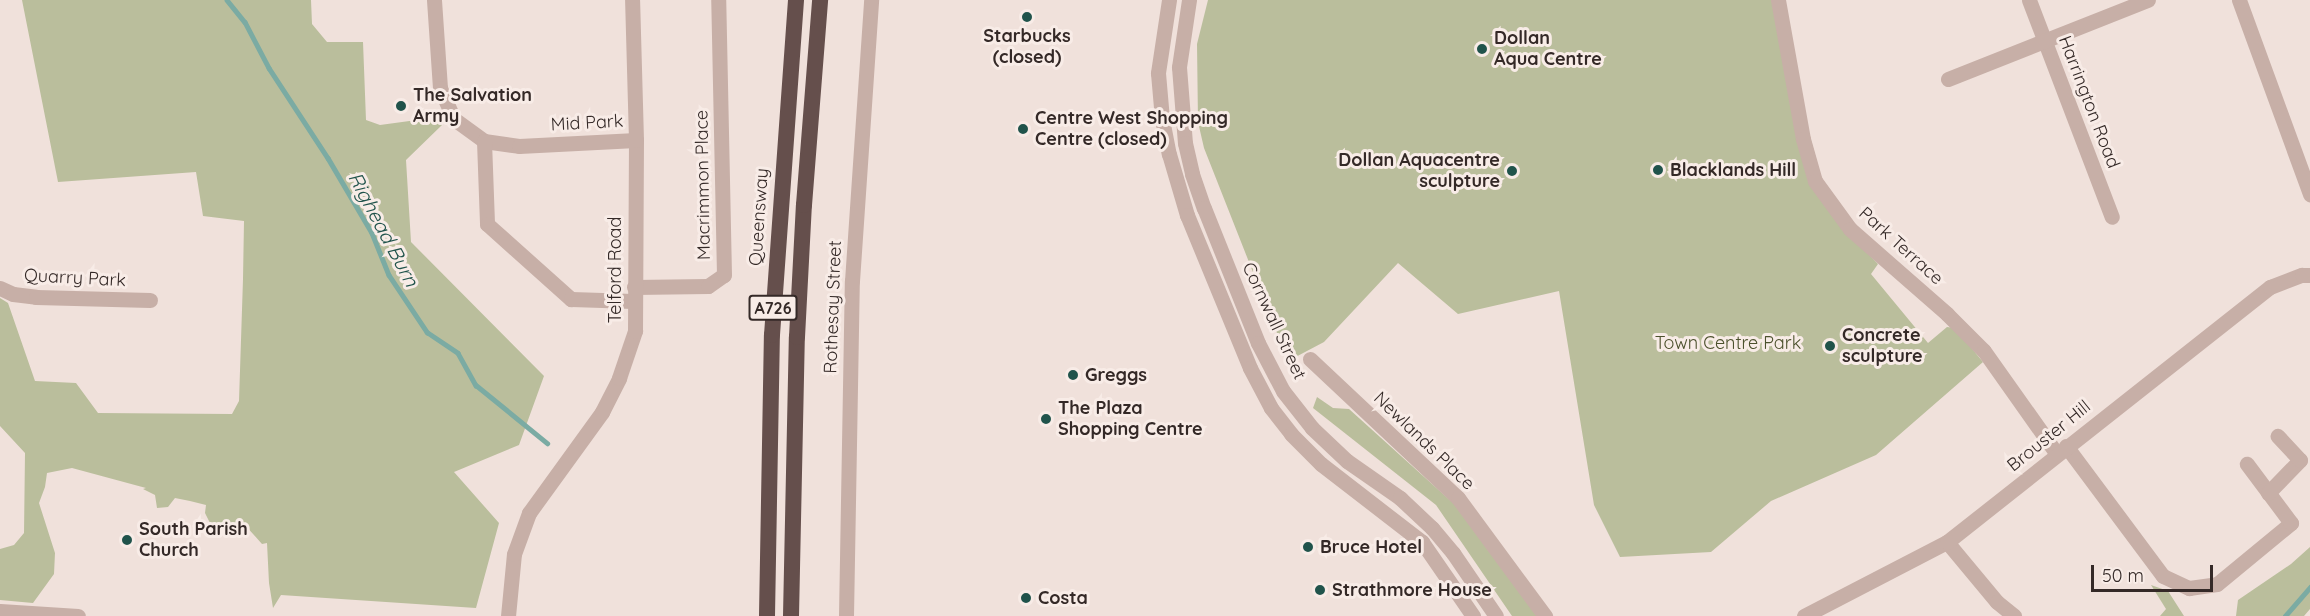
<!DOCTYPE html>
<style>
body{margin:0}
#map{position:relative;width:2310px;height:616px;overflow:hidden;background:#f0e1db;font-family:Quicksand,sans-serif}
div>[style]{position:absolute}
.green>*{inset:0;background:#babe9c}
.stream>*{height:4.5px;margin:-2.25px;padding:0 2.25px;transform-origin:2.25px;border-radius:2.25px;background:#7baba3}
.minor>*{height:15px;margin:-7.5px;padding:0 7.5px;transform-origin:7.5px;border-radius:7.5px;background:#c7afa7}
.tertiary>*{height:15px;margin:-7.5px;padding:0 7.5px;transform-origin:7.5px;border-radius:7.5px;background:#c7afa7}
.trunk>*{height:16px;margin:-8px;padding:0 8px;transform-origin:8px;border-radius:8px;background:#654f4c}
.dots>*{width:16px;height:16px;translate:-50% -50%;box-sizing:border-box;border:3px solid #f8ece7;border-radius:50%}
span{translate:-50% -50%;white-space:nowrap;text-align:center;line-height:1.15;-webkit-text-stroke:6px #f8ece7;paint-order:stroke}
.shield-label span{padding:2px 4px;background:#f8ece7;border:2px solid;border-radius:4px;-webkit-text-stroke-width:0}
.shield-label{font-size:16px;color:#342927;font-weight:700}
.poi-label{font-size:18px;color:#342927;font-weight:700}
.left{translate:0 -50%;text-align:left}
.right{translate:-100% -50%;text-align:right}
.street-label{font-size:18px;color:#342927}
.park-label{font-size:18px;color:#4c512d}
.water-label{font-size:20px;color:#20534b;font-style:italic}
.scale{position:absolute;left:2091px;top:565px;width:122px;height:27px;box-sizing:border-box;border:3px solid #342927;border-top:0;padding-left:8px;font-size:18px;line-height:21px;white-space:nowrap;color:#342927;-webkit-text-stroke:4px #f8ece7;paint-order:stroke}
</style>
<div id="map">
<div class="green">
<div style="clip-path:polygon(22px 0,311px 0,312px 24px,327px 42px,363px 42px,366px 120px,380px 125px,439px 117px,442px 125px,406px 160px,411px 242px,544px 376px,519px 445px,454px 472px,499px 523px,476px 608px,281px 595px,273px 608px,269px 583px,267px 543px,262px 544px,244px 524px,210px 523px,205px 513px,206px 505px,190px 501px,175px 498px,168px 507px,157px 508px,155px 495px,143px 489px,146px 488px,72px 468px,47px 473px,45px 487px,39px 503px,55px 553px,54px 574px,33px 603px,0 600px,0 549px,14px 545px,24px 533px,25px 453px,0 426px,0 298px,8px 303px,35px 381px,76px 383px,98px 413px,232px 414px,239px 401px,243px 279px,244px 221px,203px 216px,196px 172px,58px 182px)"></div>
<div style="clip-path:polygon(1208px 0,1772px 0,1832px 216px,1878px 264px,1871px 274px,1928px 343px,1947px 327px,1955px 328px,1983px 362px,1876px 455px,1771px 501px,1711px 552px,1620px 557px,1594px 505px,1559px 291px,1458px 314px,1398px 263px,1324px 342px,1288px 361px,1204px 148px,1198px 122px,1197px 44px)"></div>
<div style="clip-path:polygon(1317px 397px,1333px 408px,1349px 409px,1463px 512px,1538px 616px,1512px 616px,1436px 505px,1313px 408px)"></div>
<div style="clip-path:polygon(2310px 547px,2310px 609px,2304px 616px,2236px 616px,2238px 600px,2291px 564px)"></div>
<div style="clip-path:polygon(2151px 585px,2168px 591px,2184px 616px,2160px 616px,2166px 609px)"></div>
</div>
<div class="stream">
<div style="left:227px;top:0;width:28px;rotate:51deg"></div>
<div style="left:245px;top:22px;width:52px;rotate:62.4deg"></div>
<div style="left:269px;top:68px;width:108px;rotate:56.8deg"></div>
<div style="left:328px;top:158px;width:87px;rotate:59.6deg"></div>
<div style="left:372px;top:233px;width:45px;rotate:68deg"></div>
<div style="left:389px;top:275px;width:69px;rotate:56.3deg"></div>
<div style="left:427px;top:332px;width:37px;rotate:34deg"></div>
<div style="left:458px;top:353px;width:37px;rotate:61deg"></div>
<div style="left:476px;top:385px;width:92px;rotate:39.2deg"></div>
<div style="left:2285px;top:616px;width:38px;rotate:-49deg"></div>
</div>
<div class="minor">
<div style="left:434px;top:0;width:88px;rotate:86.1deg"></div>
<div style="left:440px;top:88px;width:34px;rotate:66deg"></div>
<div style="left:454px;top:119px;width:37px;rotate:36deg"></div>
<div style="left:484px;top:141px;width:35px;rotate:8deg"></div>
<div style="left:519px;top:146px;width:117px;rotate:-2.9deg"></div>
<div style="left:1778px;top:0;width:141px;rotate:79.8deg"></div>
<div style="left:1803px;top:139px;width:44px;rotate:74.1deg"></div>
<div style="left:1815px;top:181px;width:59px;rotate:53.9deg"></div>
<div style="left:1850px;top:229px;width:129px;rotate:41.2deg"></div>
<div style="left:1947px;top:314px;width:52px;rotate:45deg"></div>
<div style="left:1984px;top:351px;width:126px;rotate:54.7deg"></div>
<div style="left:2029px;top:0;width:232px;rotate:69.1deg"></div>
<div style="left:1948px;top:79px;width:215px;rotate:-21.6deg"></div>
<div style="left:484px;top:141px;width:83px;rotate:87.9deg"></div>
<div style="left:487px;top:224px;width:113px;rotate:41.8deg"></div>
<div style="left:571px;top:299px;width:62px;rotate:1.8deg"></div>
<div style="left:634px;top:287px;width:74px;rotate:-0.8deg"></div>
<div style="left:708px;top:286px;width:19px;rotate:-35deg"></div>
<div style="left:724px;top:275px;width:275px;rotate:-91.2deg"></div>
<div style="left:0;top:288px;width:14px;rotate:25deg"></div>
<div style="left:13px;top:294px;width:23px;rotate:7deg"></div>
<div style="left:36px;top:297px;width:114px;rotate:1.5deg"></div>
<div style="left:1310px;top:359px;width:203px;rotate:43.2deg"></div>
<div style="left:1458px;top:498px;width:147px;rotate:53.6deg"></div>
<div style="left:2066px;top:446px;width:162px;rotate:53.3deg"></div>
<div style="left:2163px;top:576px;width:29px;rotate:25deg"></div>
<div style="left:2189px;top:588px;width:28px;rotate:-8deg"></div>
<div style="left:2217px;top:584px;width:96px;rotate:-39.5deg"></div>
<div style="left:2291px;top:523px;width:74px;rotate:-126.7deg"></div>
<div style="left:2268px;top:493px;width:46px;rotate:-45.9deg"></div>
<div style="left:2300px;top:460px;width:33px;rotate:-133deg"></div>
<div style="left:1947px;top:542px;width:78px;rotate:50.2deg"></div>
<div style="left:1997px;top:602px;width:22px;rotate:39deg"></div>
<div style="left:0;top:611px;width:78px;rotate:3.7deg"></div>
<div style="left:508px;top:616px;width:62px;rotate:-84.5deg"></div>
<div style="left:514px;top:554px;width:44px;rotate:-69.9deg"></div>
<div style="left:529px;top:513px;width:125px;rotate:-54.1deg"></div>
<div style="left:602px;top:412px;width:38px;rotate:-63deg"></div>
<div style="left:619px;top:378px;width:50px;rotate:-71.2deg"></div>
<div style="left:635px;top:331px;width:191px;rotate:-89.7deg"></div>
<div style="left:636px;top:140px;width:140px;rotate:-91.6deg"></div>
<div style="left:1804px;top:616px;width:161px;rotate:-27.4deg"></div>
<div style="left:1947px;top:542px;width:412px;rotate:-38.3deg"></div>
<div style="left:2270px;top:287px;width:34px;rotate:-21deg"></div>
<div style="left:2302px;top:275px;width:8px"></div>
</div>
<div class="tertiary">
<div style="left:1169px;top:0;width:74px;rotate:98.6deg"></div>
<div style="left:1158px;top:73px;width:46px;rotate:85deg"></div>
<div style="left:1162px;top:119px;width:36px;rotate:79deg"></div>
<div style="left:1169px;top:154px;width:64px;rotate:73.6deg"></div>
<div style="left:1187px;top:215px;width:165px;rotate:67.6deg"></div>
<div style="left:1250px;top:368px;width:45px;rotate:62.3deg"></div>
<div style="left:1271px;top:408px;width:33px;rotate:52deg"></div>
<div style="left:1291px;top:434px;width:42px;rotate:45deg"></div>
<div style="left:1321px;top:464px;width:128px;rotate:37.7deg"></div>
<div style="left:1422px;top:542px;width:90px;rotate:55.4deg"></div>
<div style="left:1189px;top:0;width:68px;rotate:98.5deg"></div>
<div style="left:1179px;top:67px;width:76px;rotate:85.5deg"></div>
<div style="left:1185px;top:143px;width:32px;rotate:77deg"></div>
<div style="left:1192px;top:174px;width:36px;rotate:71deg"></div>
<div style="left:1204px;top:208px;width:145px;rotate:68.2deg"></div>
<div style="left:1258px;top:343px;width:54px;rotate:62.5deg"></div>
<div style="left:1283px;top:391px;width:47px;rotate:51.9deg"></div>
<div style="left:1312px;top:428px;width:48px;rotate:43.3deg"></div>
<div style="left:1347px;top:461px;width:65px;rotate:34.9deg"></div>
<div style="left:1400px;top:498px;width:44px;rotate:43.2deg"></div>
<div style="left:1432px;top:528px;width:33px;rotate:50deg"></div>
<div style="left:1453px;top:553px;width:76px;rotate:55.7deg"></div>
<div style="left:2239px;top:0;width:207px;rotate:69.9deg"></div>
<div style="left:846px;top:616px;width:335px;rotate:-89deg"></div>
<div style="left:852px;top:281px;width:282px;rotate:-86.1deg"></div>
</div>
<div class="trunk">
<div style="left:767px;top:616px;width:281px;rotate:-89deg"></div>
<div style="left:772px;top:335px;width:336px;rotate:-85.9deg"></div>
<div style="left:791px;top:616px;width:279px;rotate:-88.8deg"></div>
<div style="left:797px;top:337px;width:132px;rotate:-87deg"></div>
<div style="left:804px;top:205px;width:206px;rotate:-85.5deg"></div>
</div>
<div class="dots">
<div style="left:1027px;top:17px;background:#20534b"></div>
<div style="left:1482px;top:49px;background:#20534b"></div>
<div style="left:401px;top:106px;background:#20534b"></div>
<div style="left:1023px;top:129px;background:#20534b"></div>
<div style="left:1658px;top:170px;background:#20534b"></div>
<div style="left:1512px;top:171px;background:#20534b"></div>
<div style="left:1830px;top:346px;background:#20534b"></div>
<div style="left:1073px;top:375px;background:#20534b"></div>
<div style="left:1046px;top:419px;background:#20534b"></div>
<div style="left:127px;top:540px;background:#20534b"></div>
<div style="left:1308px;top:547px;background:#20534b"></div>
<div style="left:1320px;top:590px;background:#20534b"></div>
<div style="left:1026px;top:598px;background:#20534b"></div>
</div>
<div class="shield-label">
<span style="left:773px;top:308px">A726</span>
</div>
<div class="poi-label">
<span style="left:1027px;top:47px">Starbucks<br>(closed)</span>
<span class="left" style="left:1494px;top:49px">Dollan<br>Aqua Centre</span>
<span class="left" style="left:413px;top:106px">The Salvation<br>Army</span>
<span class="left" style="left:1035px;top:129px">Centre West Shopping<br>Centre (closed)</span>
<span class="right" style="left:1500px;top:171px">Dollan Aquacentre<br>sculpture</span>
<span class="left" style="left:1670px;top:170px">Blacklands Hill</span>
<span class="left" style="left:1842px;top:346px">Concrete<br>sculpture</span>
<span class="left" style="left:1085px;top:375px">Greggs</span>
<span class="left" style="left:1058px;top:419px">The Plaza<br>Shopping Centre</span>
<span class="left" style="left:139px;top:540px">South Parish<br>Church</span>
<span class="left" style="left:1320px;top:547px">Bruce Hotel</span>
<span class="left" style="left:1332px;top:590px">Strathmore House</span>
<span class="left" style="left:1038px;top:598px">Costa</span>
</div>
<div class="street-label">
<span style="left:2089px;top:102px;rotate:69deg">Harrington Road</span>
<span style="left:587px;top:123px;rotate:-3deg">Mid Park</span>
<span style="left:703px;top:185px;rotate:-91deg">Macrimmon Place</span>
<span style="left:759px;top:217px;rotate:-86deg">Queensway</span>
<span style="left:1901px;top:246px;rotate:42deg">Park Terrace</span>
<span style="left:615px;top:270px;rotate:-90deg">Telford Road</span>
<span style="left:75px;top:278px;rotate:3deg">Quarry Park</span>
<span style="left:833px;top:307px;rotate:-88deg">Rothesay Street</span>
<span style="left:1274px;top:321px;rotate:65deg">Cornwall Street</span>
<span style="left:2049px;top:436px;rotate:-39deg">Brouster Hill</span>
<span style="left:1424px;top:441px;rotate:44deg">Newlands Place</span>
</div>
<div class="park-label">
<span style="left:1728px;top:343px">Town Centre Park</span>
</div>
<div class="water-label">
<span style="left:384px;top:229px;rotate:62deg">Righead Burn</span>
</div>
<div class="scale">50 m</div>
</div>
